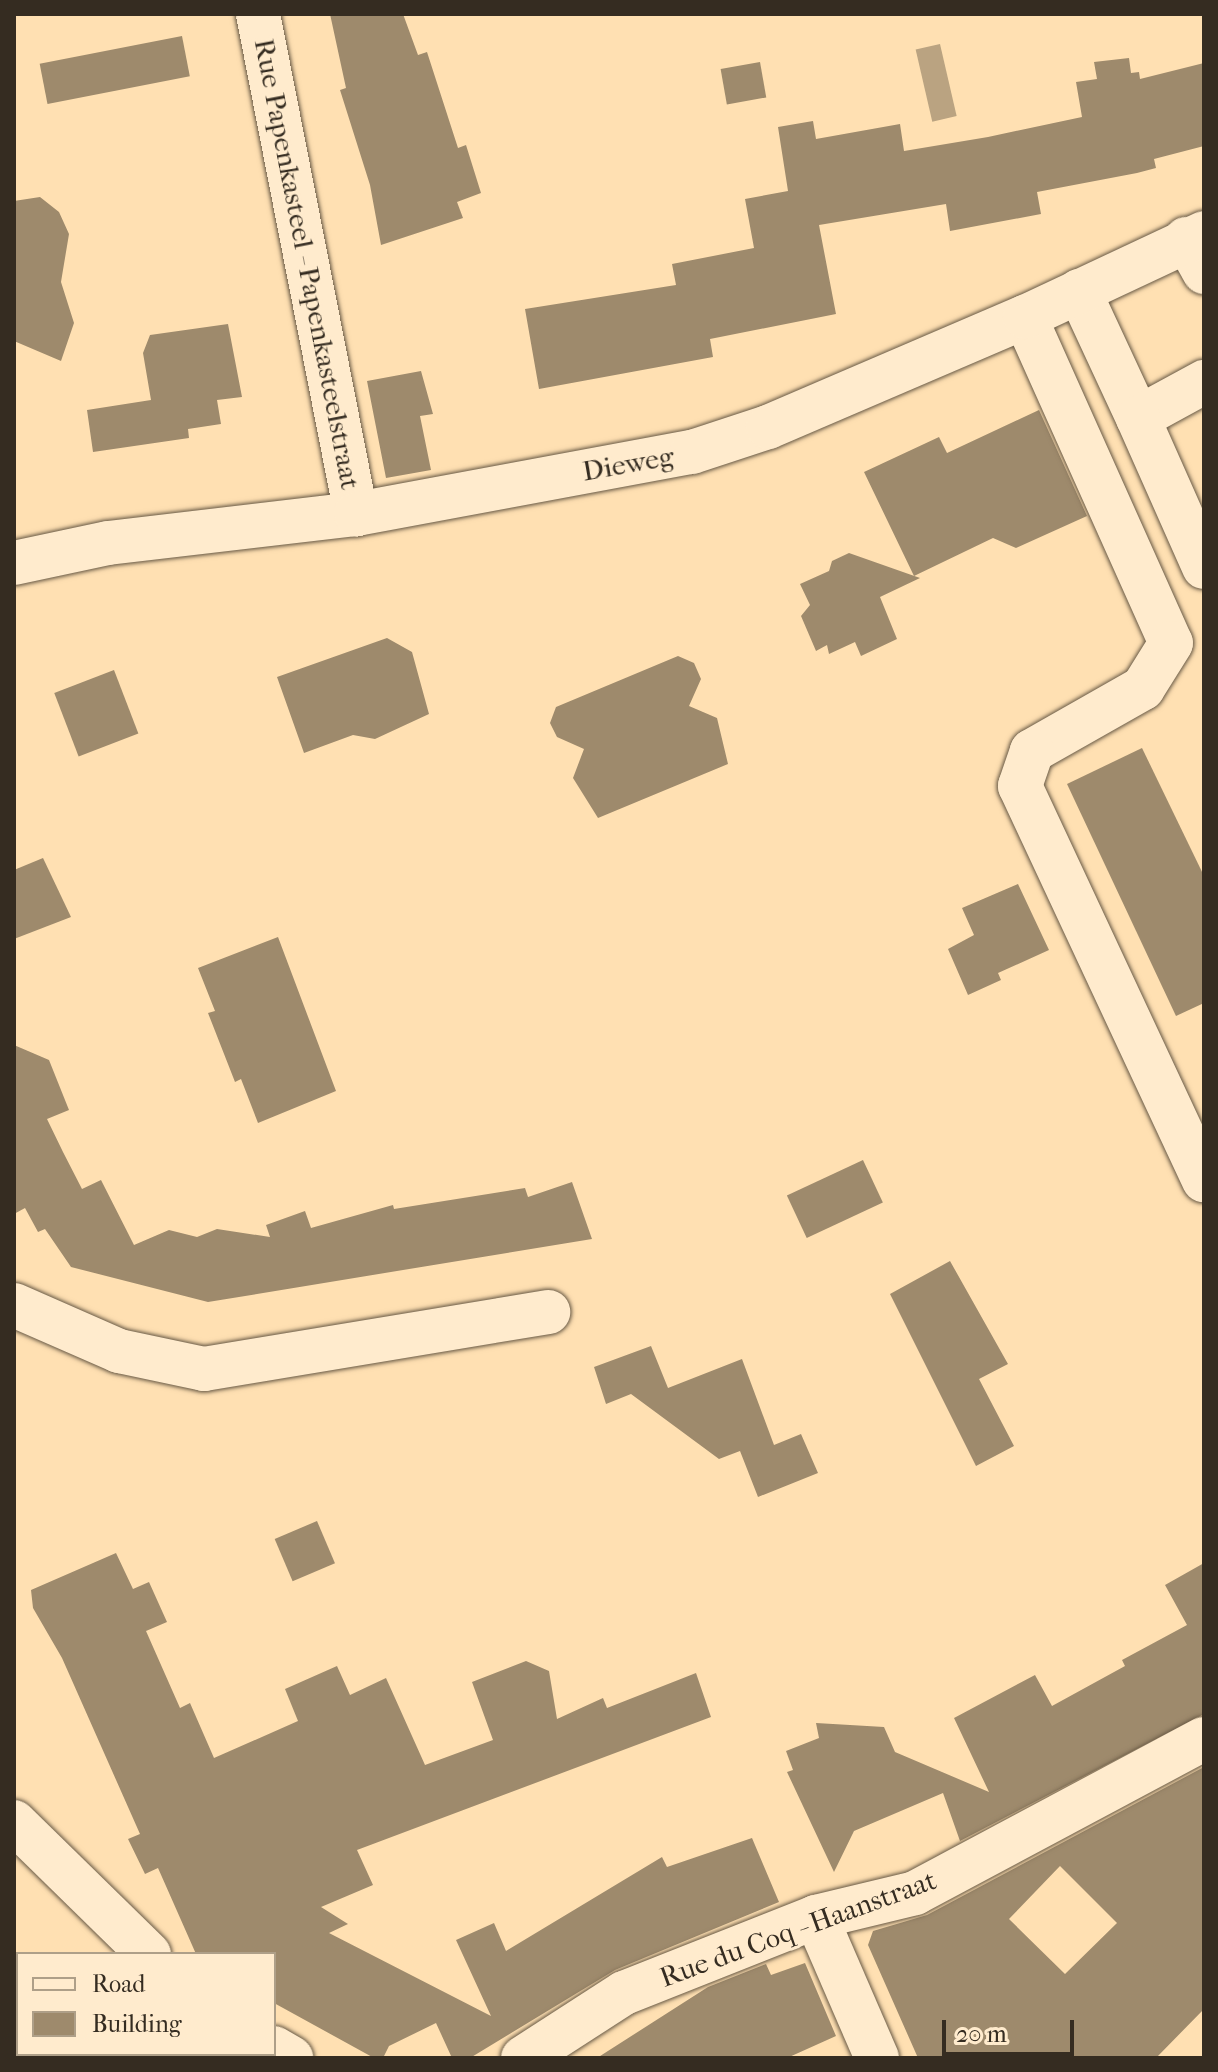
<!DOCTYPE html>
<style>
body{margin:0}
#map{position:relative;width:1218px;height:2072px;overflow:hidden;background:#ffe0b2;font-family:"IM FELL French Canon",serif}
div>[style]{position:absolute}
.water>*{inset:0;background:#baa381;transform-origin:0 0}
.building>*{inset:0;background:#9e8a6c;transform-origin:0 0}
.roads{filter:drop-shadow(0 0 2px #685945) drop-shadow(0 0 2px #685945)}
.minor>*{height:44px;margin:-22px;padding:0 22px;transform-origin:22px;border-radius:22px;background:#ffebcd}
span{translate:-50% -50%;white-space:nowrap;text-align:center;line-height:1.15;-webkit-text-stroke:6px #ffebcd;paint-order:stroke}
.street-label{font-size:28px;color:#352c21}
.frame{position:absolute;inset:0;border:16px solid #352c21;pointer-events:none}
.legend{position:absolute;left:16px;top:1952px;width:260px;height:104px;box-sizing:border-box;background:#ffebcd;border:2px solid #ae9f88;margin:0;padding:10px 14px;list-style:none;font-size:24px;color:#352c21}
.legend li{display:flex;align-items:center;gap:16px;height:40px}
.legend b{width:40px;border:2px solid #ae9f88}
.scale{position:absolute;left:942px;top:2020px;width:132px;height:36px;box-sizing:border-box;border:4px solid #352c21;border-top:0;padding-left:10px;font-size:24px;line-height:28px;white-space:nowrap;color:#352c21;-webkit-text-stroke:6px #ffebcd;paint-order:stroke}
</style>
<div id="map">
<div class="water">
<div style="left:940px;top:44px;width:74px;height:25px;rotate:77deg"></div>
</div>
<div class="building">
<div style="clip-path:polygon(330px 14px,403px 14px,418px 55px,427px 52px,458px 148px,466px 145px,481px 193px,457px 202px,463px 218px,381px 245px,370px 185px,340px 90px,346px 88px)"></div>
<div style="left:182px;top:36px;width:41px;height:145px;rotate:79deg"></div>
<div style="clip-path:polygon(1129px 58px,1131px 73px,1139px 72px,1140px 79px,1204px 63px,1204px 146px,1154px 159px,1156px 168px,1137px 173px,1037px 192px,1041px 214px,950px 231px,946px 204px,819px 225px,836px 314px,710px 339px,713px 357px,539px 389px,525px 309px,676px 285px,672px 264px,754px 248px,745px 199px,788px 191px,778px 127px,813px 121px,816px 139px,900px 124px,904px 151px,988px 137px,1082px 117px,1076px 82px,1097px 79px,1094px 62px)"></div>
<div style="left:760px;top:62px;width:36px;height:40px;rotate:80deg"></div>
<div style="clip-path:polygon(40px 197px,59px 212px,69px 234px,61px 282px,74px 323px,61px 361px,14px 341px,14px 201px)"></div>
<div style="clip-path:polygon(228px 324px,242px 397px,217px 400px,221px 424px,188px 429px,189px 438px,93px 452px,87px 410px,151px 400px,143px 353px,150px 335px)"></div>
<div style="clip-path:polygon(421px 371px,433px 414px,420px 416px,431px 470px,386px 478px,367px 381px)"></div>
<div style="clip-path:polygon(1039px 410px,1087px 516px,1016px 548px,993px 538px,914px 576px,864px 472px,939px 437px,947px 453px)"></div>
<div style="clip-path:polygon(849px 553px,920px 578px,880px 597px,897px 639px,861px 656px,855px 642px,829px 654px,827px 645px,816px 651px,801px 616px,810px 605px,800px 584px,829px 571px,832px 561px)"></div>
<div style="clip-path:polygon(387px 638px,412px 652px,429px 714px,375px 739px,353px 735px,304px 753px,277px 677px)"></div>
<div style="clip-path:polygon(678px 656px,694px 663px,701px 679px,689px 706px,717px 718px,728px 764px,598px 818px,573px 778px,584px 749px,557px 737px,550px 723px,556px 707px)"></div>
<div style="left:114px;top:670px;width:68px;height:64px;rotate:69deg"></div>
<div style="clip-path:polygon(1142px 748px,1204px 876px,1204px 1003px,1176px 1016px,1067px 784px)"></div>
<div style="clip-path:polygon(43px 858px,71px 917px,14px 939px,14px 870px)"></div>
<div style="clip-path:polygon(1018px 884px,1049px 950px,998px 973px,1001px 980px,968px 995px,948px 949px,974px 935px,962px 908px)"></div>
<div style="clip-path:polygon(278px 937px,336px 1091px,258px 1123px,241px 1079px,235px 1082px,208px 1013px,215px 1011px,198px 968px)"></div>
<div style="clip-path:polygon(14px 1045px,49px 1060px,69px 1110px,47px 1119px,63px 1152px,82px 1189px,101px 1180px,134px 1245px,169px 1230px,197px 1237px,217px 1229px,270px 1237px,266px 1225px,305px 1211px,311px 1228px,393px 1205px,394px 1209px,525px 1188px,528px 1197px,572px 1182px,592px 1239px,208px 1302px,71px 1267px,45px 1229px,38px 1232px,25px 1208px,14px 1214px)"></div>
<div style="left:863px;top:1160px;width:47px;height:84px;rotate:65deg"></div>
<div style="clip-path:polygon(950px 1261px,1008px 1364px,979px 1379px,1014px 1446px,976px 1466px,890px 1294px)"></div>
<div style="clip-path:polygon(651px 1346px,668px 1388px,742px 1359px,774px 1445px,801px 1434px,818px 1473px,758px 1497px,740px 1451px,719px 1459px,631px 1394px,606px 1404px,594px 1367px)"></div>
<div style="left:317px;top:1521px;width:46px;height:46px;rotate:67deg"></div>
<div style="clip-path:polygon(116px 1553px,133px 1589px,149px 1582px,167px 1622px,146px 1631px,180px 1708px,190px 1703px,214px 1758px,298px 1721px,285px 1689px,337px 1666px,350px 1695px,386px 1678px,425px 1765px,493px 1740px,472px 1682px,526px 1661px,549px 1671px,557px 1719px,603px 1698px,607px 1708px,696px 1673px,711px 1717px,357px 1850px,373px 1885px,321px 1907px,348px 1924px,329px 1933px,491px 2016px,456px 1940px,494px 1923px,506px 1951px,662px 1857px,667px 1867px,752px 1838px,779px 1902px,615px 1970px,470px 2058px,452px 2058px,436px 2023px,389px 2046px,383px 2058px,374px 2058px,274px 2003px,274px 1954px,196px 1954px,158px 1868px,145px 1874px,128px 1839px,140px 1834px,62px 1658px,33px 1608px,31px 1590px)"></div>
<div style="clip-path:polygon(1204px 1563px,1204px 1714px,960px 1841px,943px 1793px,854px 1831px,834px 1872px,787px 1772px,793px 1770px,786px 1751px,819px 1738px,816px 1723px,884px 1727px,895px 1752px,989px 1792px,954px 1718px,1035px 1675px,1052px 1706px,1125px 1666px,1122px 1660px,1187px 1625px,1165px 1585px)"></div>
<div style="clip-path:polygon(evenodd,1204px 1767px,1204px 2009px,1156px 2058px,918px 2058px,868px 1945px,873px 1931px,927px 1915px,1204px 1767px,1060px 1866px,1117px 1923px,1065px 1974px,1009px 1919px,1060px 1866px)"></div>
<div style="clip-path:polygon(805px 1963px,836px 2036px,787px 2058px,597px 2058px,708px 1987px,766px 1964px,771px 1975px)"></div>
</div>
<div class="roads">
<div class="minor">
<div style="left:258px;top:14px;width:510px;rotate:78.91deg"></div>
<div style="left:1186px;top:239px;width:38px;rotate:61deg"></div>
<div style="left:1079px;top:291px;width:140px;rotate:65.1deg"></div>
<div style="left:1025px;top:317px;width:357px;rotate:65.9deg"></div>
<div style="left:1171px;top:643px;width:53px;rotate:121.9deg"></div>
<div style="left:1143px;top:688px;width:128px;rotate:150.4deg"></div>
<div style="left:1032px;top:751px;width:37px;rotate:109deg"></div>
<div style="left:1020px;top:786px;width:435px;rotate:65deg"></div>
<div style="left:1204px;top:382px;width:75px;rotate:151.4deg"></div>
<div style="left:1138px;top:418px;width:163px;rotate:66.1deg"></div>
<div style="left:14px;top:563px;width:96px;rotate:-12deg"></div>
<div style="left:108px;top:543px;width:250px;rotate:-6.7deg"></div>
<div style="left:356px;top:514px;width:342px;rotate:-10.5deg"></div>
<div style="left:692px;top:452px;width:80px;rotate:-18.2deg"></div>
<div style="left:768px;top:427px;width:280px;rotate:-23.2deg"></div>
<div style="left:1025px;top:317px;width:198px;rotate:-25.1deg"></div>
<div style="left:14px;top:1305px;width:115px;rotate:23.7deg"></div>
<div style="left:119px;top:1351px;width:87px;rotate:12deg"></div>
<div style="left:204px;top:1369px;width:349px;rotate:-9.4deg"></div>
<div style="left:14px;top:1822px;width:189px;rotate:44.4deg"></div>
<div style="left:816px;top:1917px;width:154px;rotate:66.6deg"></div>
<div style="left:274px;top:2048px;width:20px;rotate:30deg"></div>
<div style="left:523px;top:2058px;width:120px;rotate:-32.8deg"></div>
<div style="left:624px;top:1993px;width:206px;rotate:-21.6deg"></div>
<div style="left:816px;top:1917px;width:102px;rotate:-13.6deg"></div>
<div style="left:915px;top:1893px;width:327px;rotate:-28.1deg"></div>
</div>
</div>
<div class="street-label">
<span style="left:307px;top:264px;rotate:79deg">Rue Papenkasteel - Papenkasteelstraat</span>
<span style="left:628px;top:464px;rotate:-10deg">Dieweg</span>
<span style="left:798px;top:1929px;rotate:-20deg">Rue du Coq - Haanstraat</span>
</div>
<div class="frame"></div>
<ul class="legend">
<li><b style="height:10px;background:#ffebcd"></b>Road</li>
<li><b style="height:22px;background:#9e8a6c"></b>Building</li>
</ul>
<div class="scale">20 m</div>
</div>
